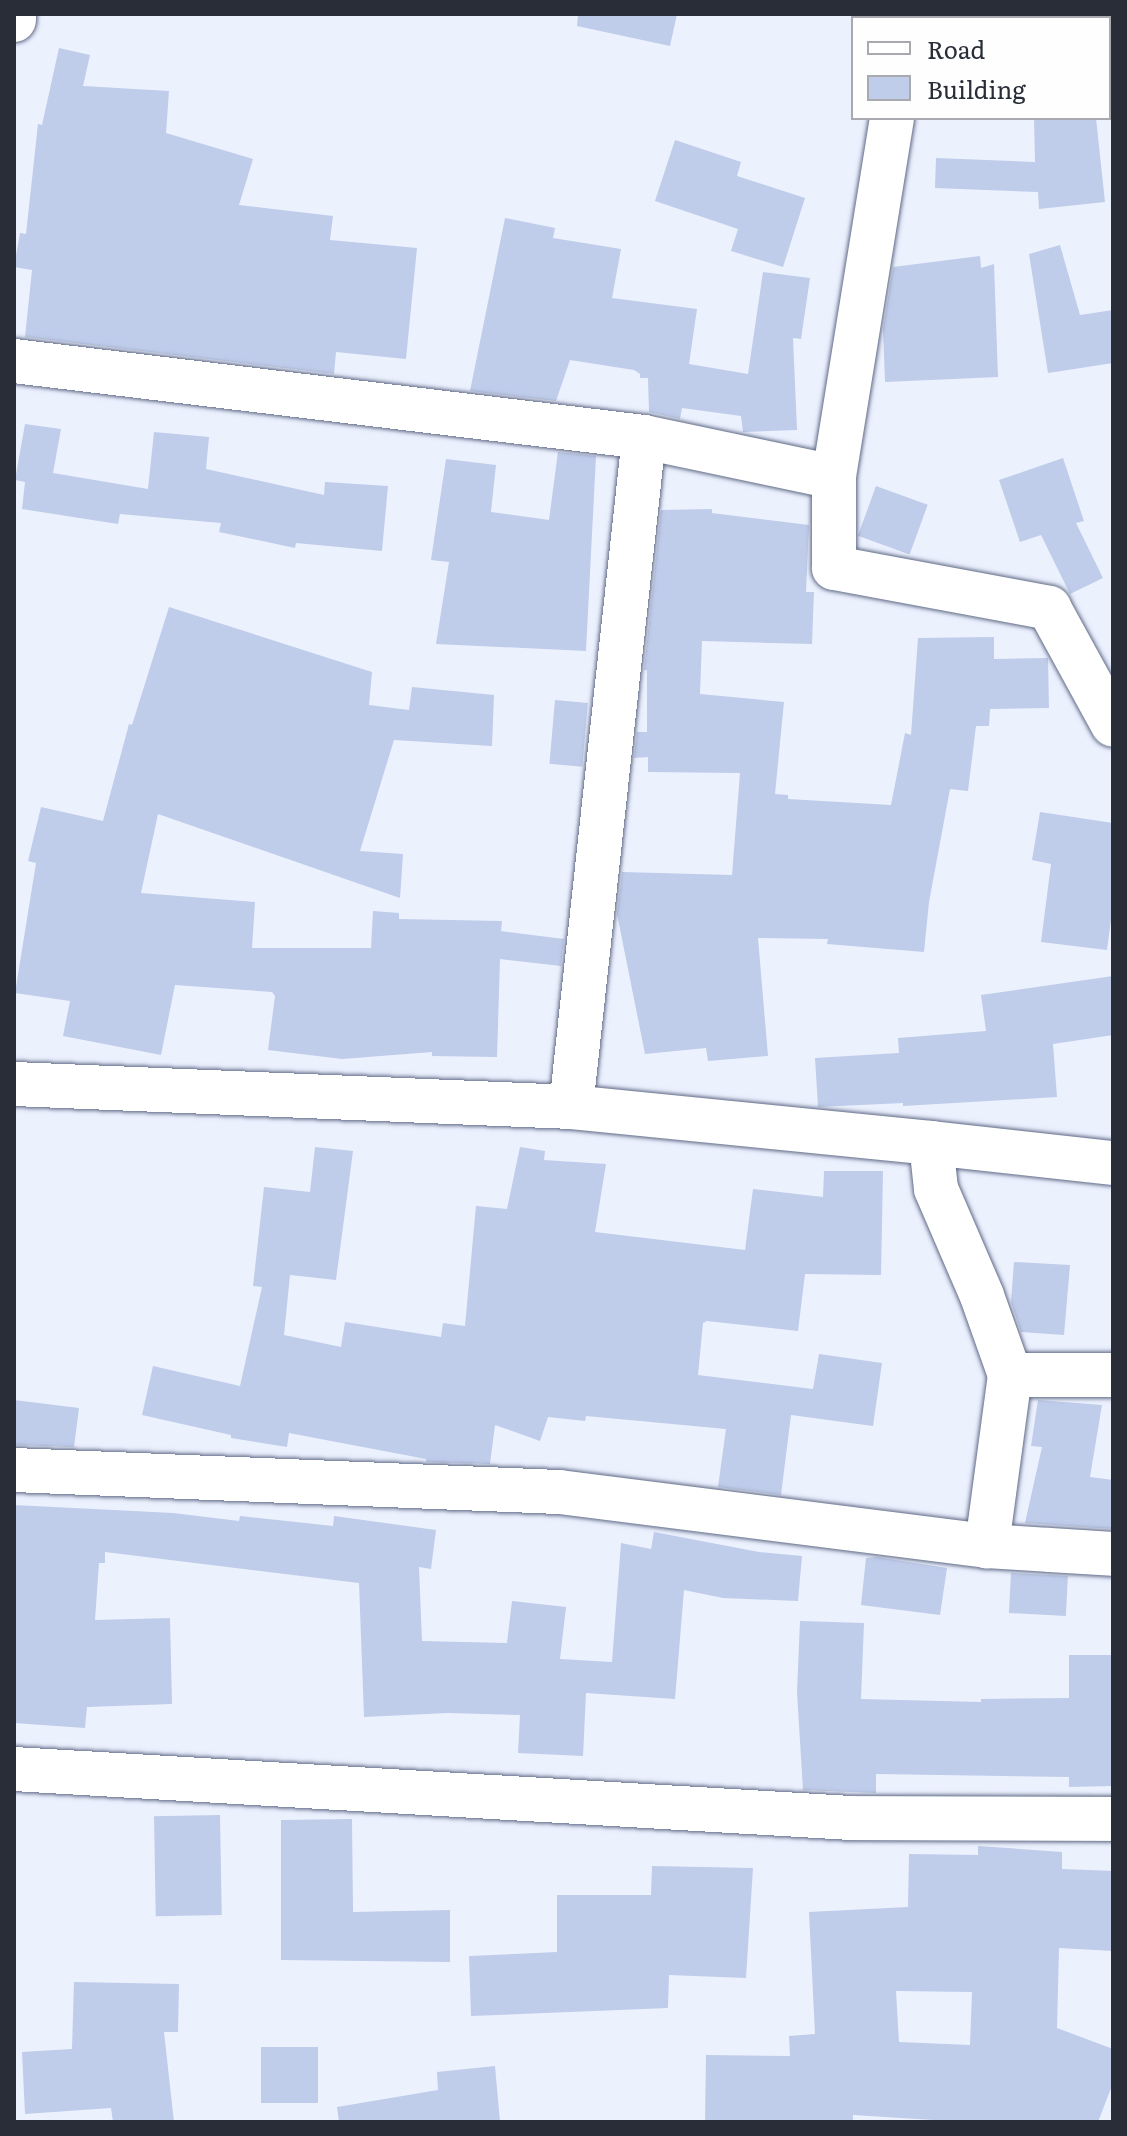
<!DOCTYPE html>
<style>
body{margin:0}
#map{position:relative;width:1127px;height:2136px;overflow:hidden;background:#ecf1fe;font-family:Literata,serif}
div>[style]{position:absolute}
.building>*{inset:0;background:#bfccea;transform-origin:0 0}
.roads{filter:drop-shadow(0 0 2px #5f6a86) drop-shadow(0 0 2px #5f6a86)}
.minor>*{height:44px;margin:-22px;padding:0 22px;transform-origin:22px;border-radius:22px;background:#fff}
span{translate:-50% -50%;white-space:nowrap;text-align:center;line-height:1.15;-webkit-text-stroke:7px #fefefe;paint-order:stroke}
.frame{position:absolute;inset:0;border:16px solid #282d38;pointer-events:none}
.legend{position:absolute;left:851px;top:16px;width:260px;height:104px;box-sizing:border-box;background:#fefefe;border:2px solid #a8aaaf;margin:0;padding:10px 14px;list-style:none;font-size:24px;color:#282d38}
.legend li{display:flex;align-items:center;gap:16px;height:40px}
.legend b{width:40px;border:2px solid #a8aaaf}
</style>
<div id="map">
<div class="building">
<div style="clip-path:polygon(578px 14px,677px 14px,670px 46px,577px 26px)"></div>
<div style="clip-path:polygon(59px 48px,90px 55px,83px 86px,169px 91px,166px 133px,253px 159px,239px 205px,333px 216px,330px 240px,417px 248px,406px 359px,336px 352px,334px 374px,25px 337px,32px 270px,14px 267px,20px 233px,26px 234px,38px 124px,42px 125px)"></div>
<div style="clip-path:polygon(1034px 118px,1096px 118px,1105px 202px,1039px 209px,1038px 192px,935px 188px,936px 158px,1035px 162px)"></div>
<div style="clip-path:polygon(675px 140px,741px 162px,737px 176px,805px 198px,783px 267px,731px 251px,738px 229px,655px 201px)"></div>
<div style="clip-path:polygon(505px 218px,555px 228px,553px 238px,621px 249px,612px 298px,697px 309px,689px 364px,748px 374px,763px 272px,810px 278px,801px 339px,793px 338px,797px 430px,743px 432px,741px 416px,682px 408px,680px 419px,649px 412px,648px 378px,640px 378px,640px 374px,634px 370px,570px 360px,556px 401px,470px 391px)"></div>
<div style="clip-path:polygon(1060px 245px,1080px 315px,1113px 310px,1113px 363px,1048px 373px,1029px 254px)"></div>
<div style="clip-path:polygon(980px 256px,981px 268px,994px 264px,998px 377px,885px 382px,883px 329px,893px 267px)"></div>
<div style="clip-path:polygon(25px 424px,61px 429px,53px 473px,148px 489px,154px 432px,209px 437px,206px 469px,324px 495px,325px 482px,388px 486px,382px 551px,296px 543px,295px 548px,219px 532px,221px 523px,120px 514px,118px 524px,22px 509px,25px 482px,15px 480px)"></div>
<div style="clip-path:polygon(558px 452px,596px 456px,586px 651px,436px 644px,449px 562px,431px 560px,446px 459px,496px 465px,491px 512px,549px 520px)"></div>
<div style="clip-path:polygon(1063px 458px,1084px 521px,1076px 523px,1103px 578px,1070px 594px,1041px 535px,1020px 542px,999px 480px)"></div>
<div style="left:876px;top:486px;width:55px;height:53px;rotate:20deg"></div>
<div style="clip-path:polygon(712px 509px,712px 513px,809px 525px,806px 592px,814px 592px,812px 644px,702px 641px,700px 694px,784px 702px,775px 794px,788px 795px,788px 799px,891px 805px,905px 733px,911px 735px,918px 638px,994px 637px,994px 659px,1048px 658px,1049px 708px,990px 709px,989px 726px,976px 726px,968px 791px,950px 789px,929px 902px,924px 952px,827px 944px,828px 939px,758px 938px,768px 1056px,708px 1061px,706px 1048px,645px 1054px,617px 914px,622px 872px,732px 875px,740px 773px,648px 772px,648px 757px,634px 758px,637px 732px,647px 732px,647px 670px,644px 670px,661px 510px)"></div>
<div style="clip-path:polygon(169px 607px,372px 672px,369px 705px,409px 710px,412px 687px,494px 695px,492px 746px,394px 740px,360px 851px,403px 854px,400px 898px,158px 814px,141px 893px,255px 902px,252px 948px,371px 948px,373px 911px,399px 913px,399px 919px,502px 921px,501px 931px,564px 939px,561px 966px,500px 959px,497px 1057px,432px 1056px,432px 1052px,342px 1059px,268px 1050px,275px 996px,272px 992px,175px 985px,161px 1055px,63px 1036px,70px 1001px,15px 993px,36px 863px,28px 861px,41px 807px,103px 821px,129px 724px,132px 725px)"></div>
<div style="left:555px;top:700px;width:33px;height:64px;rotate:5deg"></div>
<div style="clip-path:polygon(1040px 812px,1113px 823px,1113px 904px,1107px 950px,1041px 942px,1051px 864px,1032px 860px)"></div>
<div style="clip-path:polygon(1113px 976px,1113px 1035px,1053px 1044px,1057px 1097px,903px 1106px,903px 1103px,818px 1107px,815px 1058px,899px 1053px,898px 1038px,986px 1031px,981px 995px)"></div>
<div style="clip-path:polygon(315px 1147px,353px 1151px,336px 1280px,290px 1275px,284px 1335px,341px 1347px,345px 1322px,441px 1337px,443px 1323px,465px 1326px,476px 1206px,507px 1209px,520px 1147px,545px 1151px,544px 1160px,606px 1164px,595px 1232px,745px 1250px,753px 1189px,823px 1197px,824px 1171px,883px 1171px,881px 1275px,805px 1274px,798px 1331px,707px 1321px,703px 1323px,698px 1375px,813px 1389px,819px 1354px,882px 1363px,873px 1426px,791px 1415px,781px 1495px,718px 1487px,726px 1429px,586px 1416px,585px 1421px,548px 1417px,540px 1441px,495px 1425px,490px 1464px,426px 1462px,426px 1459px,289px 1433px,287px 1447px,231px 1438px,231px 1435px,142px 1415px,153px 1366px,240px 1386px,262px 1287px,253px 1286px,264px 1187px,310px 1192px)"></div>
<div style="clip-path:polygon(1014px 1262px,1070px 1265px,1064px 1335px,1021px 1332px,1011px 1302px)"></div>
<div style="clip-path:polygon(14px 1400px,79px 1408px,74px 1447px,14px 1445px)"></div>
<div style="clip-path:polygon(1038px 1400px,1102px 1405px,1090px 1477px,1113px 1480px,1113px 1529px,1025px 1523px,1042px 1447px,1031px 1446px)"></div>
<div style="clip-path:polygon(14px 1505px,173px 1513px,239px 1521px,240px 1516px,333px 1526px,334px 1516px,436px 1530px,431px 1569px,419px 1567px,422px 1641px,507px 1643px,512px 1601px,566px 1607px,560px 1659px,612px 1662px,621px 1543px,651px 1549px,654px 1532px,759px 1552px,802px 1556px,798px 1601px,723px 1598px,684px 1590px,675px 1699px,586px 1693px,583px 1756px,518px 1753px,520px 1715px,448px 1713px,364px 1717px,359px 1583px,105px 1552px,105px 1563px,99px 1563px,95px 1620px,170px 1618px,172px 1704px,87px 1707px,85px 1728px,14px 1723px)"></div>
<div style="clip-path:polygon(877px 1557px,947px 1568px,940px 1615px,861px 1605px,866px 1558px)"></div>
<div style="left:1011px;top:1573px;width:57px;height:40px;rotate:3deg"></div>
<div style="clip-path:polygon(800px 1621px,864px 1623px,861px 1699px,981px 1702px,981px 1699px,1069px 1698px,1069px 1655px,1113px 1655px,1113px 1786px,1069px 1787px,1069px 1777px,876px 1774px,876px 1793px,803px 1790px,797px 1692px)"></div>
<div style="left:220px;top:1815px;width:100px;height:66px;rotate:89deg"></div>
<div style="clip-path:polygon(352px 1819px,353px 1912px,450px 1910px,450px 1962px,281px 1960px,281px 1820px)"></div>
<div style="clip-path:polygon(evenodd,978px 1846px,1062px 1852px,1062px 1869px,1113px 1871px,1113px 1951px,1059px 1948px,1057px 2028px,1113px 2049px,1113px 2083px,1098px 2122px,966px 2122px,853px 2115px,853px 2122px,705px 2122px,706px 2055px,790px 2056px,789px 2036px,815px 2034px,809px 1912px,908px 1907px,909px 1854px,978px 1855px,978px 1846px,896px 1991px,972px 1992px,970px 2045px,899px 2042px,896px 1991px)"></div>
<div style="clip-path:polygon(652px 1866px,753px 1868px,746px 1978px,669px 1975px,668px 2008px,471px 2016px,469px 1956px,557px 1952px,557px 1895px,651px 1895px)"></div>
<div style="clip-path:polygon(74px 1982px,179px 1984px,178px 2032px,164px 2032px,174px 2122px,113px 2122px,111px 2108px,25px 2114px,22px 2052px,72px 2049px)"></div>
<div style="left:318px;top:2047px;width:56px;height:57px;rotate:90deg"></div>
<div style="clip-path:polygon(495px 2066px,500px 2122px,339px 2122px,337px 2107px,438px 2090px,437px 2072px)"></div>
</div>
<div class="roads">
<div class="minor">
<div style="left:908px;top:18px;width:4px;rotate:-76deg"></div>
<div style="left:14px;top:20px;width:6px;rotate:-90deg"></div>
<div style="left:892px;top:118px;width:364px;rotate:99.2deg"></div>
<div style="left:834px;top:477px;width:91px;rotate:90deg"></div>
<div style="left:834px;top:568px;width:219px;rotate:10.5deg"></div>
<div style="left:1049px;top:608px;width:133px;rotate:61.3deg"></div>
<div style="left:14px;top:361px;width:635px;rotate:6.88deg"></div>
<div style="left:644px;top:437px;width:194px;rotate:11.9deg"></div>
<div style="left:14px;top:1084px;width:557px;rotate:2.36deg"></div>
<div style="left:571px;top:1107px;width:362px;rotate:5.7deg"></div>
<div style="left:931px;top:1143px;width:46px;rotate:83.8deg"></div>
<div style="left:936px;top:1189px;width:116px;rotate:66.7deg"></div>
<div style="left:982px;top:1296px;width:84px;rotate:70.5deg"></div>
<div style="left:1010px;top:1375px;width:173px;rotate:97.7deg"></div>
<div style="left:987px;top:1546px;width:431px;rotate:-172.8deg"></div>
<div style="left:559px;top:1492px;width:545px;rotate:-177.69deg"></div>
<div style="left:571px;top:1107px;width:674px;rotate:-83.78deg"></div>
<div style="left:931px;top:1143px;width:183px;rotate:6.3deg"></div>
<div style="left:1010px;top:1375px;width:103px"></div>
<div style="left:987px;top:1546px;width:126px;rotate:3.6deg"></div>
<div style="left:14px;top:1769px;width:837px;rotate:3.35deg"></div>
<div style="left:850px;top:1818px;width:263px;rotate:0.2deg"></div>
</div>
</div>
<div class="frame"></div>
<ul class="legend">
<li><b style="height:10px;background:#fff"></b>Road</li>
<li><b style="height:22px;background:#bfccea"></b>Building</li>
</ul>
</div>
